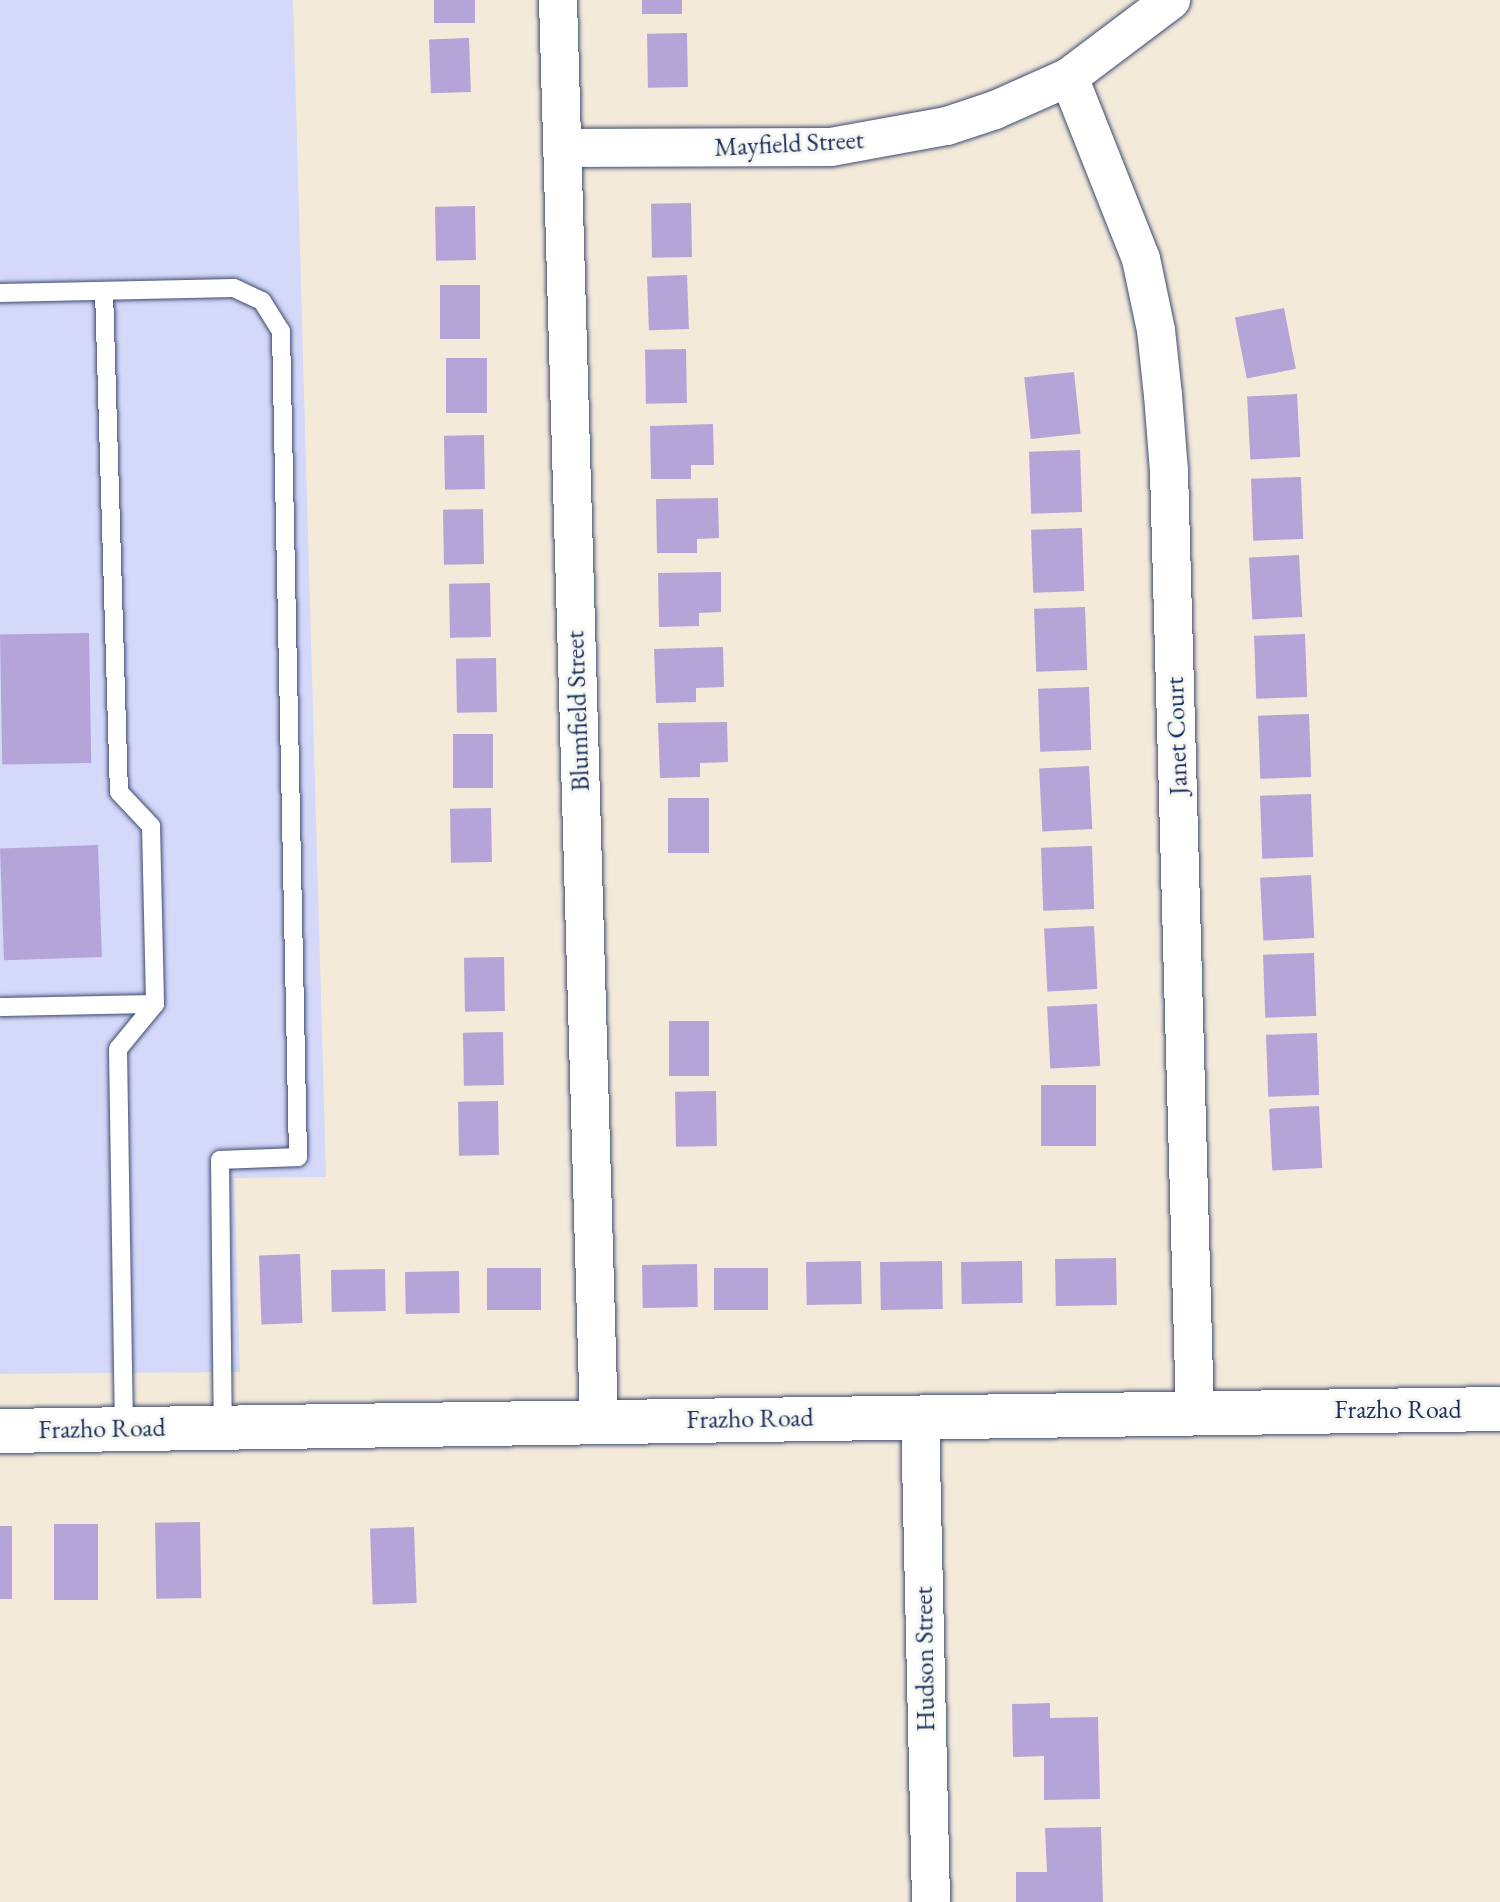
<!DOCTYPE html>
<style>
body{margin:0}
#map{position:relative;width:1500px;height:1902px;overflow:hidden;background:#f4eada;font-family:"EB Garamond",serif}
div>[style]{position:absolute}
.built>*{inset:0;background:#d4d8f9}
.building>*{inset:0;background:#b5a4d7;transform-origin:0 0}
.roads{filter:drop-shadow(0 0 2px #3c4b71) drop-shadow(0 0 2px #3c4b71)}
.service>*{height:18px;margin:-9px;padding:0 9px;transform-origin:9px;border-radius:9px;background:#fff}
.minor>*{height:38px;margin:-19px;padding:0 19px;transform-origin:19px;border-radius:19px;background:#fff}
.tertiary>*{height:44px;margin:-22px;padding:0 22px;transform-origin:22px;border-radius:22px;background:#fff}
span{translate:-50% -50%;white-space:nowrap;text-align:center;line-height:1.15;-webkit-text-stroke:6px #f6f6f2;paint-order:stroke}
.street-label{font-size:26px;color:#1b2f5e}
</style>
<div id="map">
<div class="built">
<div style="clip-path:polygon(0 0,293px 0,326px 1177px,234px 1178px,240px 1372px,0 1374px)"></div>
</div>
<div class="building">
<div style="left:434px;top:0;width:41px;height:23px"></div>
<div style="left:642px;top:0;width:40px;height:14px"></div>
<div style="left:687px;top:33px;width:54px;height:40px;rotate:89deg"></div>
<div style="left:469px;top:38px;width:54px;height:40px;rotate:88deg"></div>
<div style="left:691px;top:203px;width:54px;height:40px;rotate:89deg"></div>
<div style="left:475px;top:206px;width:54px;height:40px;rotate:89deg"></div>
<div style="left:687px;top:275px;width:54px;height:40px;rotate:88deg"></div>
<div style="left:440px;top:285px;width:40px;height:54px"></div>
<div style="left:1284px;top:308px;width:62px;height:50px;rotate:79deg"></div>
<div style="left:686px;top:349px;width:54px;height:41px;rotate:89deg"></div>
<div style="left:446px;top:358px;width:41px;height:55px"></div>
<div style="left:1074px;top:372px;width:62px;height:50px;rotate:84deg"></div>
<div style="left:1297px;top:394px;width:63px;height:50px;rotate:87deg"></div>
<div style="clip-path:polygon(713px 424px,714px 465px,691px 465px,691px 479px,651px 479px,650px 426px)"></div>
<div style="left:484px;top:435px;width:54px;height:40px;rotate:89deg"></div>
<div style="left:1080px;top:450px;width:62px;height:51px;rotate:88deg"></div>
<div style="left:1301px;top:477px;width:62px;height:50px;rotate:88deg"></div>
<div style="clip-path:polygon(718px 498px,719px 538px,697px 539px,697px 553px,657px 553px,656px 499px)"></div>
<div style="left:483px;top:509px;width:55px;height:40px;rotate:89deg"></div>
<div style="left:1082px;top:528px;width:63px;height:51px;rotate:88deg"></div>
<div style="left:1299px;top:555px;width:62px;height:50px;rotate:87deg"></div>
<div style="clip-path:polygon(721px 572px,721px 612px,699px 613px,699px 626px,659px 627px,658px 573px)"></div>
<div style="left:490px;top:583px;width:54px;height:41px;rotate:89deg"></div>
<div style="left:1085px;top:607px;width:63px;height:51px;rotate:88deg"></div>
<div style="left:89px;top:633px;width:130px;height:89px;rotate:89deg"></div>
<div style="left:1305px;top:634px;width:63px;height:51px;rotate:88deg"></div>
<div style="clip-path:polygon(723px 647px,724px 687px,696px 688px,696px 702px,656px 703px,654px 649px)"></div>
<div style="left:496px;top:658px;width:54px;height:40px;rotate:89deg"></div>
<div style="left:1089px;top:687px;width:63px;height:51px;rotate:88deg"></div>
<div style="left:1309px;top:714px;width:63px;height:51px;rotate:88deg"></div>
<div style="clip-path:polygon(727px 722px,728px 762px,700px 763px,700px 777px,660px 778px,658px 723px)"></div>
<div style="left:453px;top:734px;width:40px;height:54px"></div>
<div style="left:1089px;top:766px;width:63px;height:50px;rotate:87deg"></div>
<div style="left:1311px;top:794px;width:63px;height:51px;rotate:88deg"></div>
<div style="left:668px;top:798px;width:41px;height:55px"></div>
<div style="left:491px;top:808px;width:54px;height:41px;rotate:89deg"></div>
<div style="left:98px;top:845px;width:112px;height:98px;rotate:88deg"></div>
<div style="left:1092px;top:846px;width:63px;height:51px;rotate:88deg"></div>
<div style="left:1311px;top:875px;width:63px;height:51px;rotate:87deg"></div>
<div style="left:1094px;top:926px;width:63px;height:50px;rotate:87deg"></div>
<div style="left:1314px;top:953px;width:63px;height:51px;rotate:88deg"></div>
<div style="left:504px;top:957px;width:54px;height:40px;rotate:89deg"></div>
<div style="left:1097px;top:1004px;width:62px;height:50px;rotate:87deg"></div>
<div style="left:669px;top:1021px;width:40px;height:55px"></div>
<div style="left:503px;top:1032px;width:53px;height:40px;rotate:89deg"></div>
<div style="left:1317px;top:1033px;width:62px;height:51px;rotate:88deg"></div>
<div style="left:1041px;top:1085px;width:55px;height:61px"></div>
<div style="left:716px;top:1091px;width:55px;height:41px;rotate:89deg"></div>
<div style="left:498px;top:1101px;width:54px;height:40px;rotate:89deg"></div>
<div style="left:1319px;top:1106px;width:62px;height:50px;rotate:87deg"></div>
<div style="left:300px;top:1254px;width:69px;height:41px;rotate:88deg"></div>
<div style="left:1116px;top:1258px;width:47px;height:61px;rotate:89deg"></div>
<div style="left:861px;top:1261px;width:43px;height:55px;rotate:89deg"></div>
<div style="left:942px;top:1261px;width:48px;height:62px;rotate:89deg"></div>
<div style="left:1022px;top:1261px;width:42px;height:61px;rotate:89deg"></div>
<div style="left:697px;top:1264px;width:43px;height:55px;rotate:89deg"></div>
<div style="left:487px;top:1268px;width:54px;height:42px"></div>
<div style="left:768px;top:1268px;width:42px;height:54px;rotate:90deg"></div>
<div style="left:385px;top:1269px;width:42px;height:54px;rotate:89deg"></div>
<div style="left:459px;top:1271px;width:42px;height:54px;rotate:89deg"></div>
<div style="left:200px;top:1522px;width:76px;height:45px;rotate:89deg"></div>
<div style="left:54px;top:1524px;width:44px;height:76px"></div>
<div style="left:0;top:1526px;width:12px;height:73px"></div>
<div style="left:414px;top:1527px;width:76px;height:44px;rotate:88deg"></div>
<div style="clip-path:polygon(1050px 1703px,1050px 1718px,1098px 1717px,1100px 1799px,1044px 1800px,1044px 1756px,1013px 1757px,1012px 1704px)"></div>
<div style="clip-path:polygon(1101px 1827px,1103px 1902px,1016px 1902px,1016px 1872px,1047px 1872px,1045px 1828px)"></div>
</div>
<div class="roads">
<div class="service">
<div style="left:104px;top:291px;width:501px;rotate:88.29deg"></div>
<div style="left:119px;top:792px;width:47px;rotate:46.7deg"></div>
<div style="left:151px;top:826px;width:178px;rotate:88.7deg"></div>
<div style="left:155px;top:1004px;width:58px;rotate:129.4deg"></div>
<div style="left:118px;top:1049px;width:379px;rotate:89.1deg"></div>
<div style="left:0;top:293px;width:234px;rotate:-1.2deg"></div>
<div style="left:234px;top:288px;width:31px;rotate:25deg"></div>
<div style="left:262px;top:301px;width:36px;rotate:58deg"></div>
<div style="left:281px;top:331px;width:826px;rotate:88.82deg"></div>
<div style="left:298px;top:1157px;width:78px;rotate:177.8deg"></div>
<div style="left:220px;top:1160px;width:267px;rotate:89.4deg"></div>
<div style="left:0;top:1007px;width:155px;rotate:-1.1deg"></div>
</div>
<div class="minor">
<div style="left:558px;top:0;width:1422px;rotate:88.35deg"></div>
<div style="left:1069px;top:77px;width:196px;rotate:68.4deg"></div>
<div style="left:1141px;top:259px;width:73px;rotate:78.1deg"></div>
<div style="left:1156px;top:330px;width:65px;rotate:83.9deg"></div>
<div style="left:1163px;top:395px;width:76px;rotate:85.5deg"></div>
<div style="left:1169px;top:471px;width:941px;rotate:88.42deg"></div>
<div style="left:562px;top:148px;width:269px;rotate:-0.2deg"></div>
<div style="left:831px;top:147px;width:118px;rotate:-10.3deg"></div>
<div style="left:947px;top:126px;width:51px;rotate:-18.4deg"></div>
<div style="left:995px;top:110px;width:81px;rotate:-24deg"></div>
<div style="left:1069px;top:77px;width:128px;rotate:-37deg"></div>
<div style="left:920px;top:1416px;width:486px;rotate:88.7deg"></div>
</div>
<div class="tertiary">
<div style="left:0;top:1431px;width:1500px;rotate:-0.84deg"></div>
</div>
</div>
<div class="street-label">
<span style="left:789px;top:144px;rotate:-3deg">Mayfield Street</span>
<span style="left:578px;top:711px;rotate:-92deg">Blumfield Street</span>
<span style="left:1177px;top:736px;rotate:-92deg">Janet Court</span>
<span style="left:1398px;top:1410px">Frazho Road</span>
<span style="left:750px;top:1419px;rotate:-1deg">Frazho Road</span>
<span style="left:102px;top:1429px;rotate:-1deg">Frazho Road</span>
<span style="left:925px;top:1659px;rotate:-91deg">Hudson Street</span>
</div>
</div>
